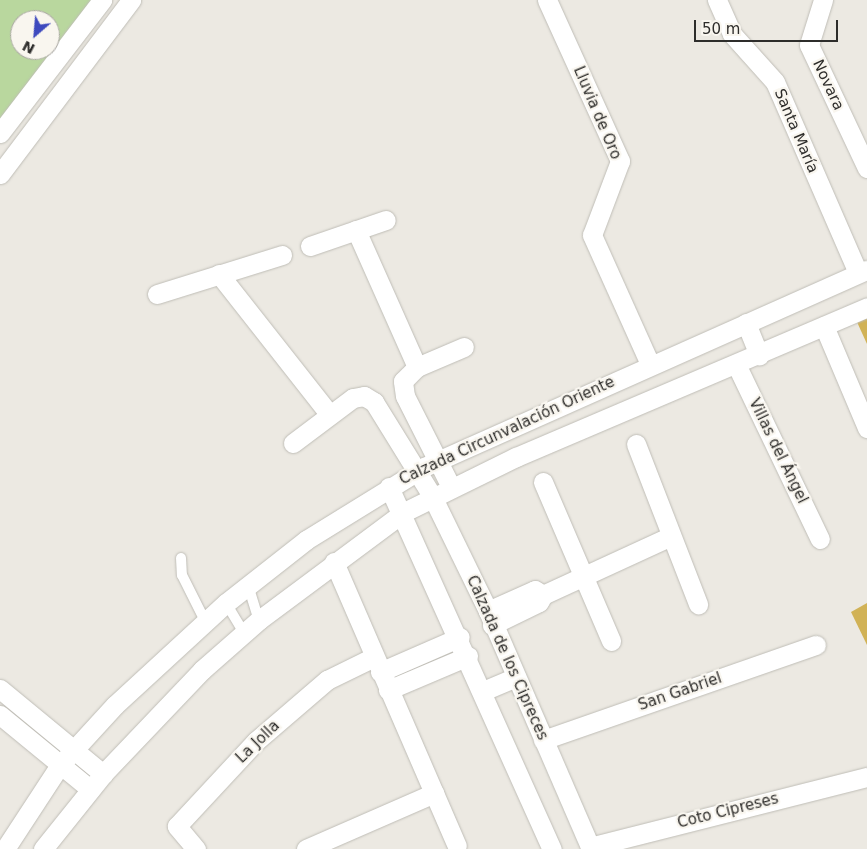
<!DOCTYPE html>
<meta charset="utf-8">
<style>
body{margin:0}
#map{position:relative;width:867px;height:849px;overflow:hidden;background:#ece9e2;font-family:"DejaVu Sans",sans-serif}
div>[style]{position:absolute}
.green>*{inset:0;background:#b9d79e}
.building>*{inset:0;background:#d1b256}
.roads{filter:drop-shadow(0 0 1px #bfbdb6) drop-shadow(0 0 1px #bfbdb6)}
.service>*{height:10px;margin:-5px;padding:0 5px;transform-origin:5px;border-radius:5px;background:#fff}
.minor>*{height:19px;margin:-9.5px;padding:0 9.5px;transform-origin:9.5px;border-radius:9.5px;background:#fff}
span{translate:-50% -50%;white-space:nowrap;text-align:center;line-height:1.15;-webkit-text-stroke:4.5px #f9f6ef;paint-order:stroke}
.street-label{font-size:15px;color:#2e2d2b}
.north{position:absolute;left:10px;top:10px;width:50px;height:50px;box-sizing:border-box;background:#f9f6ef;border:1px solid #a8a6a1;border-radius:50%;rotate:207deg;font-size:14px;font-weight:700;line-height:20px;text-align:center;color:#2e2d2b}
.north::after{content:'';display:block;margin:auto;width:18px;height:22px;background:#3e4abe;clip-path:polygon(50% 0,100% 100%,50% 72%,0 100%)}
.scale{position:absolute;left:694px;top:20px;width:144px;height:22px;box-sizing:border-box;border:2px solid #2e2d2b;border-top:0;padding-left:6px;font-size:15px;line-height:18px;white-space:nowrap;color:#2e2d2b;-webkit-text-stroke:4px #f9f6ef;paint-order:stroke}
</style>
<div id="map">
<div class="green">
<div style="clip-path:polygon(evenodd,0 0,93px 0,0 122px,0 0,20px 20px,50px 20px,50px 50px,20px 50px,20px 20px)"></div>
</div>
<div class="building">
<div style="clip-path:polygon(867px 317px,867px 344px,857px 322px)"></div>
<div style="clip-path:polygon(867px 603px,867px 645px,851px 612px)"></div>
</div>
<div class="roads">
<div class="service">
<div style="left:181px;top:558px;width:17px;rotate:87deg"></div>
<div style="left:182px;top:575px;width:51px;rotate:63.4deg"></div>
<div style="left:248px;top:585px;width:37px;rotate:73deg"></div>
<div style="left:226px;top:603px;width:35px;rotate:59deg"></div>
</div>
<div class="minor">
<div style="left:547px;top:0;width:177px;rotate:65.6deg"></div>
<div style="left:620px;top:161px;width:79px;rotate:110.7deg"></div>
<div style="left:592px;top:235px;width:141px;rotate:65.8deg"></div>
<div style="left:717px;top:0;width:37px;rotate:66deg"></div>
<div style="left:732px;top:34px;width:64px;rotate:48.1deg"></div>
<div style="left:775px;top:82px;width:208px;rotate:66.5deg"></div>
<div style="left:823px;top:0;width:47px;rotate:107.3deg"></div>
<div style="left:809px;top:45px;width:136px;rotate:64.8deg"></div>
<div style="left:0;top:133px;width:168px;rotate:-52.5deg"></div>
<div style="left:0;top:174px;width:218px;rotate:-53deg"></div>
<div style="left:356px;top:230px;width:150px;rotate:66deg"></div>
<div style="left:310px;top:246px;width:80px;rotate:-18.9deg"></div>
<div style="left:219px;top:274px;width:179px;rotate:51.8deg"></div>
<div style="left:157px;top:294px;width:131px;rotate:-17.3deg"></div>
<div style="left:746px;top:323px;width:35px;rotate:68deg"></div>
<div style="left:824px;top:326px;width:111px;rotate:67.1deg"></div>
<div style="left:736px;top:364px;width:194px;rotate:64.4deg"></div>
<div style="left:293px;top:443px;width:75px;rotate:-36.9deg"></div>
<div style="left:353px;top:398px;width:11px;rotate:-10deg"></div>
<div style="left:364px;top:396px;width:12px;rotate:31deg"></div>
<div style="left:374px;top:402px;width:110px;rotate:58.3deg"></div>
<div style="left:432px;top:496px;width:128px;rotate:64deg"></div>
<div style="left:488px;top:611px;width:259px;rotate:66.6deg"></div>
<div style="left:636px;top:444px;width:172px;rotate:68.8deg"></div>
<div style="left:543px;top:482px;width:173px;rotate:66.8deg"></div>
<div style="left:389px;top:487px;width:397px;rotate:65.8deg"></div>
<div style="left:451px;top:487px;width:102px;rotate:-116.8deg"></div>
<div style="left:405px;top:396px;width:15px;rotate:-98deg"></div>
<div style="left:403px;top:381px;width:20px;rotate:-45deg"></div>
<div style="left:417px;top:367px;width:51px;rotate:-23.1deg"></div>
<div style="left:334px;top:562px;width:309px;rotate:66.6deg"></div>
<div style="left:488px;top:611px;width:51px;rotate:-24.1deg"></div>
<div style="left:535px;top:590px;width:9px;rotate:32deg"></div>
<div style="left:492px;top:625px;width:52px;rotate:-26.1deg"></div>
<div style="left:539px;top:602px;width:8px;rotate:-60deg"></div>
<div style="left:543px;top:595px;width:139px;rotate:-24.7deg"></div>
<div style="left:380px;top:672px;width:87px;rotate:-23.6deg"></div>
<div style="left:0;top:689px;width:134px;rotate:39.5deg"></div>
<div style="left:388px;top:690px;width:87px;rotate:-23deg"></div>
<div style="left:483px;top:691px;width:36px;rotate:-23deg"></div>
<div style="left:0;top:715px;width:117px;rotate:39.4deg"></div>
<div style="left:543px;top:740px;width:289px;rotate:-19.2deg"></div>
<div style="left:590px;top:847px;width:286px;rotate:-14.2deg"></div>
<div style="left:5px;top:849px;width:100px;rotate:-56.8deg"></div>
<div style="left:60px;top:765px;width:81px;rotate:-47.5deg"></div>
<div style="left:115px;top:705px;width:151px;rotate:-42.6deg"></div>
<div style="left:226px;top:603px;width:102px;rotate:-38.2deg"></div>
<div style="left:306px;top:540px;width:139px;rotate:-31.7deg"></div>
<div style="left:424px;top:467px;width:485px;rotate:-24deg"></div>
<div style="left:43px;top:849px;width:96px;rotate:-51.3deg"></div>
<div style="left:103px;top:774px;width:144px;rotate:-46.4deg"></div>
<div style="left:202px;top:670px;width:76px;rotate:-41.3deg"></div>
<div style="left:259px;top:620px;width:181px;rotate:-36.7deg"></div>
<div style="left:404px;top:512px;width:125px;rotate:-26.2deg"></div>
<div style="left:516px;top:457px;width:382px;rotate:-23.1deg"></div>
<div style="left:196px;top:849px;width:30px;rotate:-130deg"></div>
<div style="left:177px;top:826px;width:116px;rotate:-47.1deg"></div>
<div style="left:256px;top:741px;width:94px;rotate:-40.7deg"></div>
<div style="left:327px;top:680px;width:52px;rotate:-26.1deg"></div>
<div style="left:306px;top:849px;width:140px;rotate:-23.6deg"></div>
</div>
</div>
<div class="street-label">
<span style="left:828px;top:85px;rotate:65deg">Novara</span>
<span style="left:597px;top:113px;rotate:67deg">Lluvia de Oro</span>
<span style="left:796px;top:131px;rotate:67deg">Santa María</span>
<span style="left:507px;top:431px;rotate:-25deg">Calzada Circunvalación Oriente</span>
<span style="left:778px;top:451px;rotate:64deg">Villas del Ángel</span>
<span style="left:507px;top:658px;rotate:66deg">Calzada de los Cipreces</span>
<span style="left:680px;top:692px;rotate:-19deg">San Gabriel</span>
<span style="left:258px;top:742px;rotate:-44deg">La Jolla</span>
<span style="left:728px;top:811px;rotate:-14deg">Coto Cipreses</span>
</div>
<div class="north">N</div>
<div class="scale">50 m</div>
</div>
